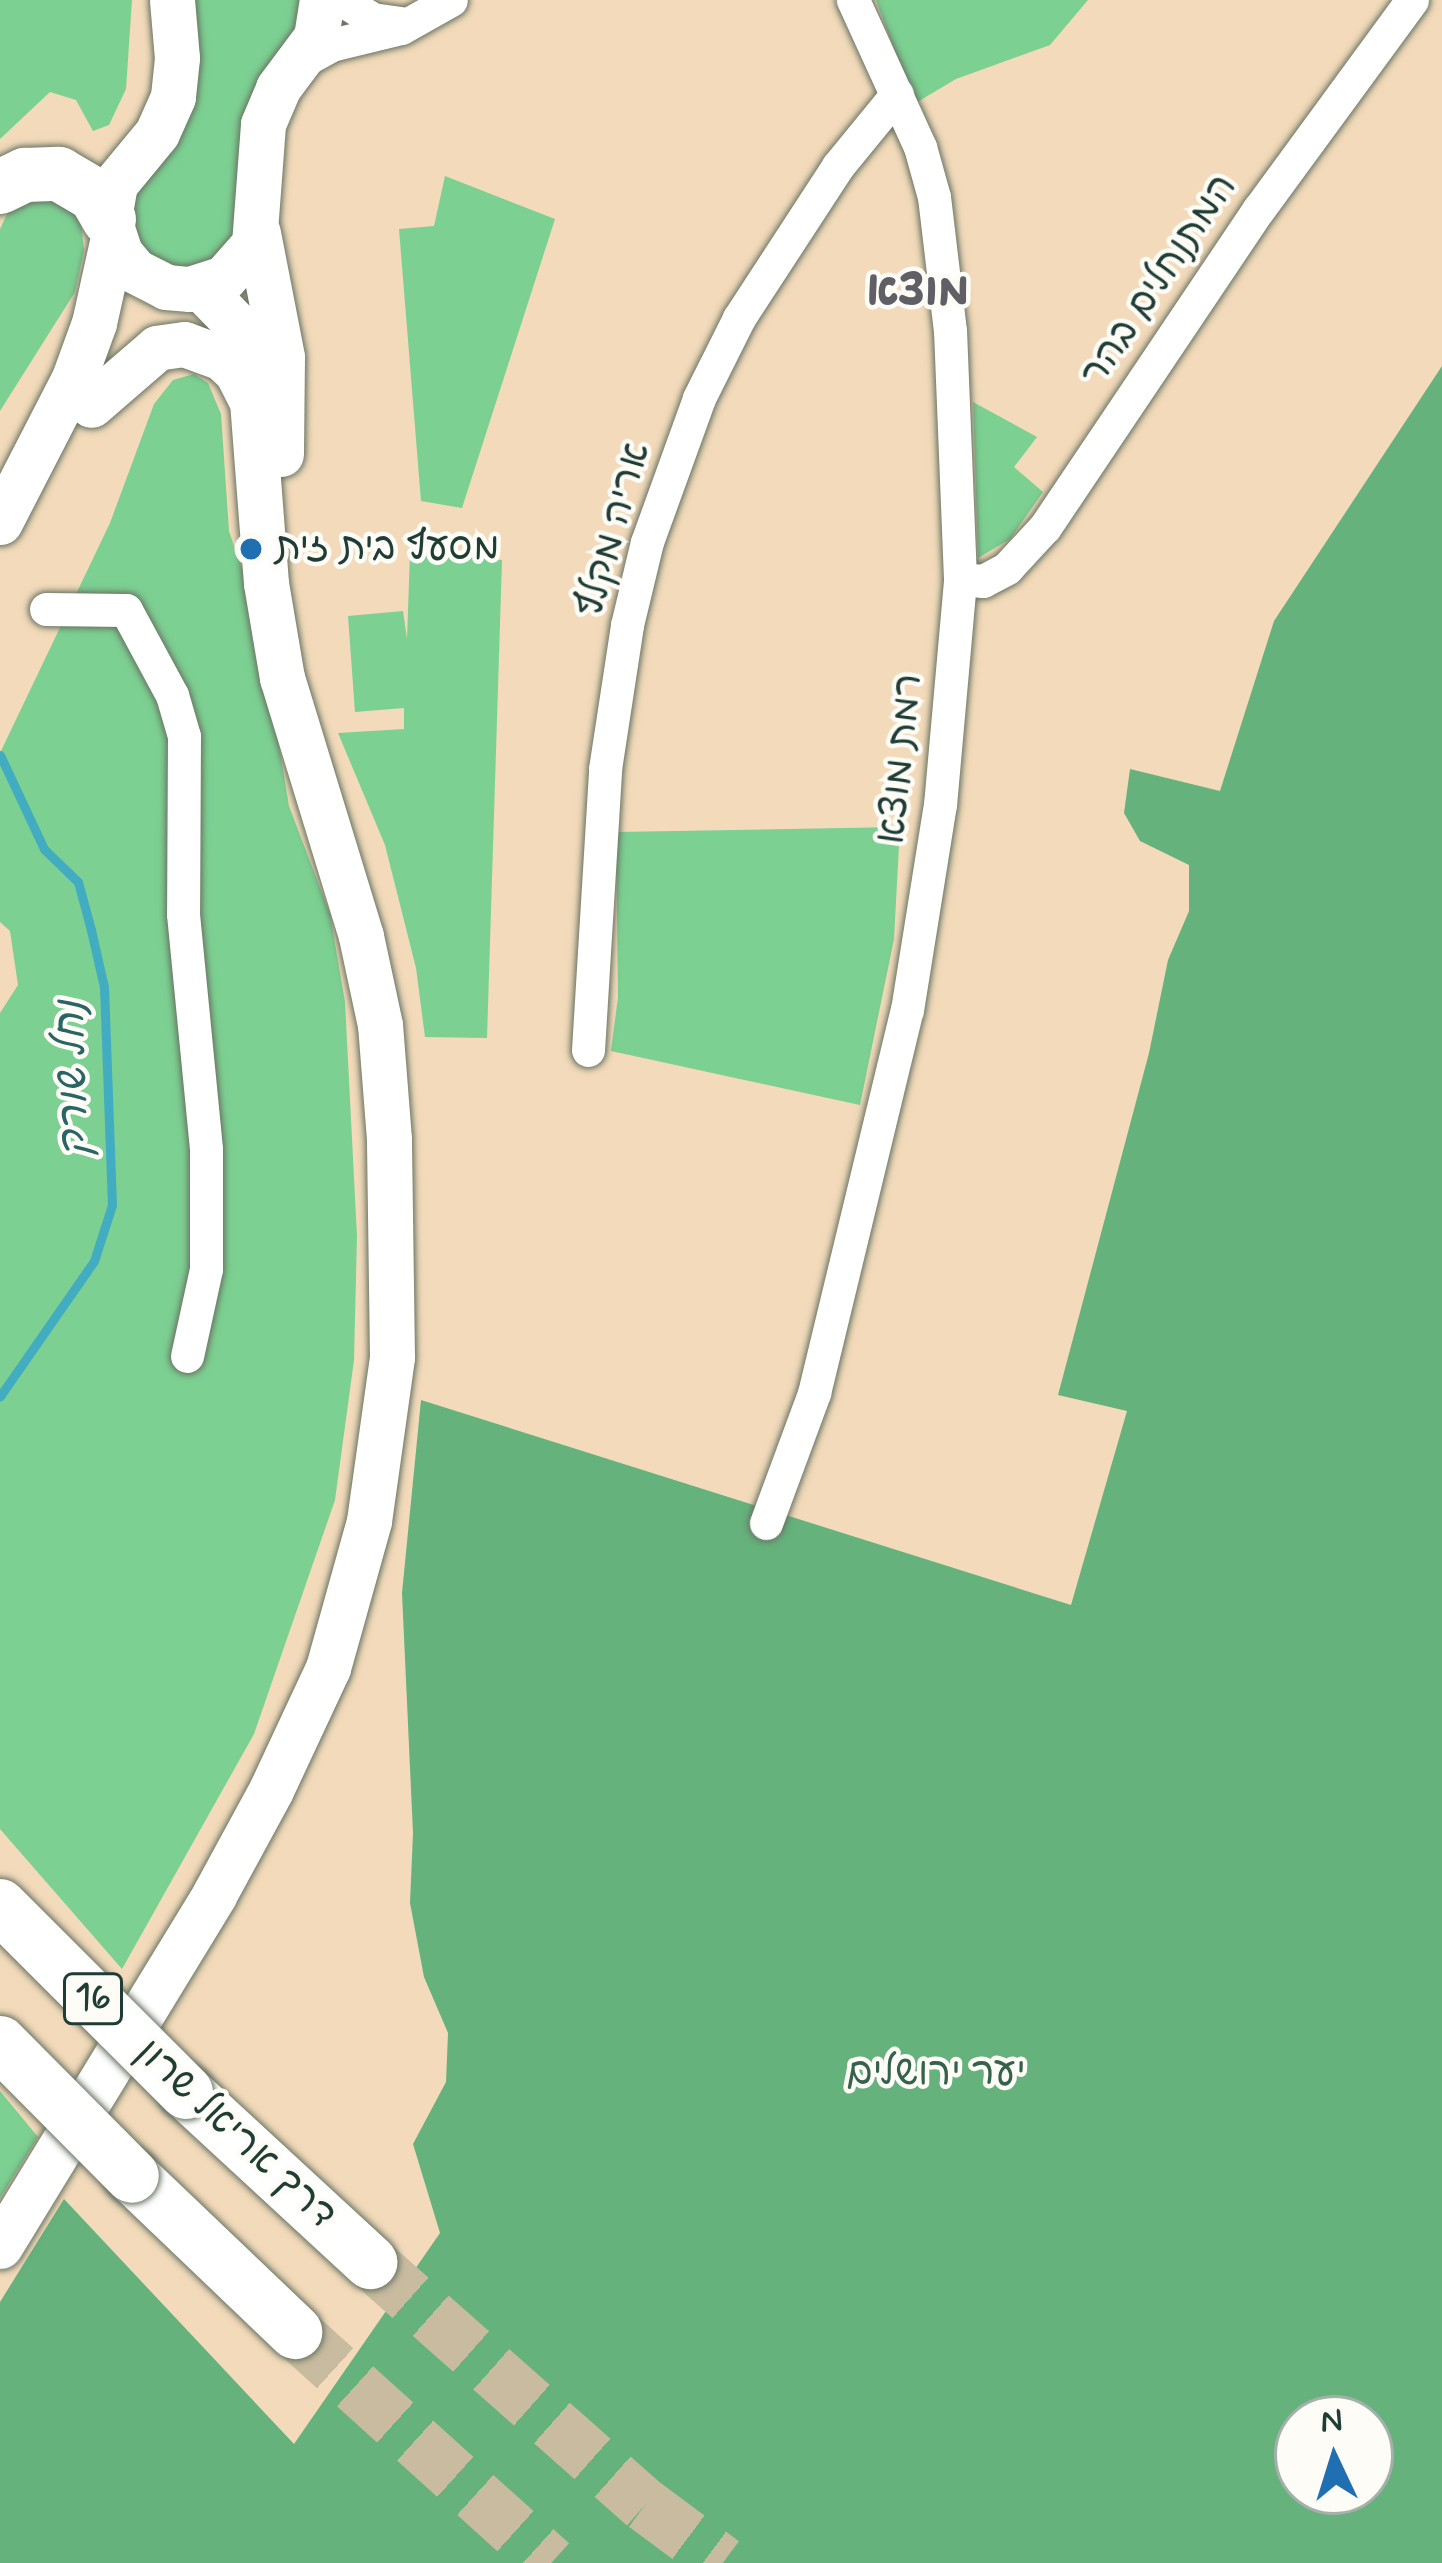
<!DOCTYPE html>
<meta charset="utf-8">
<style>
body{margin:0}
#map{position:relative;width:1442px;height:2563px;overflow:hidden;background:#f2daba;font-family:Mynerve,"Playpen Sans Hebrew",sans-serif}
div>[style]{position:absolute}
.green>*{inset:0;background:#7cd092}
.forest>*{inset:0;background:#65b27c}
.stream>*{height:9px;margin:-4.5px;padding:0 4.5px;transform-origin:4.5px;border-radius:4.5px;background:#42acc1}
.trunk-tunnel>*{height:54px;margin-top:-27px;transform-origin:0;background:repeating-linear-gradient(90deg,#c8bb9f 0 54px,transparent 0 81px)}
.roads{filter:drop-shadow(0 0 3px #697463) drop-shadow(0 0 3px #697463)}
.minor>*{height:33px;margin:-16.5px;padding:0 16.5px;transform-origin:16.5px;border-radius:16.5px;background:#fff}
.secondary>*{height:45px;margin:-22.5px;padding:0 22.5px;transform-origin:22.5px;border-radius:22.5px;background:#fff}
.trunk>*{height:54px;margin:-27px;padding:0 27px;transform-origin:27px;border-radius:27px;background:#fff}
.bridges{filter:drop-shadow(0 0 3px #697463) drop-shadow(0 0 3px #697463)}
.trunk-bridge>*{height:54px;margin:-27px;padding:0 27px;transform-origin:27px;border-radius:27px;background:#fff}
.dots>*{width:33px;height:33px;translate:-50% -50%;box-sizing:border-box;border:6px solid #fdfcf7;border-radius:50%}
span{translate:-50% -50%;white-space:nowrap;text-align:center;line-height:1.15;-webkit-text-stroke:9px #fdfcf7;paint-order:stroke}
.shield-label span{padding:3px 9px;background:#fdfcf7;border:3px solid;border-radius:9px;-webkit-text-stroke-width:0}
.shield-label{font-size:36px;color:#1f3d34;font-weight:700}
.street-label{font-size:39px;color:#1f3d34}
.poi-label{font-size:39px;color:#1f3d34}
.left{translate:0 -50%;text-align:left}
.park-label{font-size:39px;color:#36624c}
.water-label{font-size:42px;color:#2b6465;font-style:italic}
.quarter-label{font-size:45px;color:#5f5f65;font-weight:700}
.north{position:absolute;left:1274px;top:2395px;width:120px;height:120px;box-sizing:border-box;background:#fdfcf7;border:3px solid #a4b0a9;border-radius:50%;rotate:356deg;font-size:33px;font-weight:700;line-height:48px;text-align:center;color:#1f3d34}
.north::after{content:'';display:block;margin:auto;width:42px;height:54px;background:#1f6fb2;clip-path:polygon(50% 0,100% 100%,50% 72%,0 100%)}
</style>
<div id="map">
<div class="green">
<div style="clip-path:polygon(0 0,132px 0,126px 89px,109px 125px,93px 131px,76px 100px,50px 92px,0 139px)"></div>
<div style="clip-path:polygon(191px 0,306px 0,225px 262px,177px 273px,141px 251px,131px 210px)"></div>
<div style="clip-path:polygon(876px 0,1088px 0,1050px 45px,956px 79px,914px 104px)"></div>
<div style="clip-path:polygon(445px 176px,555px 219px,462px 508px,421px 501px,399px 229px,434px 226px)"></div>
<div style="clip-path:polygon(28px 200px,61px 200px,81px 221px,84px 251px,75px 292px,0 411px,0 229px,9px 210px)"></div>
<div style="clip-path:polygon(194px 374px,208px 383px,221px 414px,229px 531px,257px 613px,289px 806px,330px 914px,345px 1002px,357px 1236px,354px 1360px,335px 1500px,254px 1734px,122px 1969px,0 1829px,0 1013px,18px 985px,10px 931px,0 922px,0 753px,110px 523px,154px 404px,173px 380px)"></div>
<div style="clip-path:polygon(973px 402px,1037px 437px,1014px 467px,1043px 492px,1010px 539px,978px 558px)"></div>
<div style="clip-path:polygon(410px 553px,502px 560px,487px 1038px,425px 1037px,416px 968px,385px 845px,338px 733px,404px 729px,404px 708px,355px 712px,348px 616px,403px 611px,407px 639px)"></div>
<div style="clip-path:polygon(900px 827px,894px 939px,860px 1105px,611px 1051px,618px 997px,616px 832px)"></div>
<div style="clip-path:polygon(0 2091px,38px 2137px,0 2198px)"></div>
</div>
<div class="forest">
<div style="clip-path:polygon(evenodd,1442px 366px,1442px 2563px,0 2563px,0 2302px,64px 2199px,294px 2444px,440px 2233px,413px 2144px,446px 2082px,448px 2033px,424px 1977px,410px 1903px,413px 1833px,402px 1593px,421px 1400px,1071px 1605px,1127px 1411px,1058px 1395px,1149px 1053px,1168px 960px,1189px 911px,1189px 865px,1140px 841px,1124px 813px,1130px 769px,1220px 791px,1274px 621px,1442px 366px,1298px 2419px,1370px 2419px,1370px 2491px,1298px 2491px,1298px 2419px)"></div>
</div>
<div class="stream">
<div style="left:0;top:755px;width:104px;rotate:64.9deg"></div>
<div style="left:44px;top:849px;width:47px;rotate:44.1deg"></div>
<div style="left:78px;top:882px;width:50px;rotate:74.8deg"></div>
<div style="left:91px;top:930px;width:58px;rotate:77.2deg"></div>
<div style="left:104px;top:987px;width:218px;rotate:87.9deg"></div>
<div style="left:112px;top:1205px;width:59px;rotate:107.8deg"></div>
<div style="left:94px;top:1261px;width:165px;rotate:124.8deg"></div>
</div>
<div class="trunk-tunnel">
<div style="left:370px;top:2262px;width:367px;rotate:41.5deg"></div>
<div style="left:645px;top:2505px;width:97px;rotate:36.6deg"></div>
<div style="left:295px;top:2332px;width:345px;rotate:42.1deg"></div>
</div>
<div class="roads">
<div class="minor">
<div style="left:342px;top:0;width:36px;rotate:32deg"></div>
<div style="left:372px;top:19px;width:29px;rotate:8deg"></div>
<div style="left:299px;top:63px;width:37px;rotate:-29deg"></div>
<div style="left:331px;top:45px;width:72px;rotate:-13.7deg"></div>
<div style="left:401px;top:28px;width:57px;rotate:-29.2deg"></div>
<div style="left:960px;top:579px;width:23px;rotate:5deg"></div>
<div style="left:983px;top:581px;width:27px;rotate:-28deg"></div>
<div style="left:1007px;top:568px;width:56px;rotate:-47.2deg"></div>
<div style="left:1045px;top:527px;width:383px;rotate:-56.1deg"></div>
<div style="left:1259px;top:209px;width:259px;rotate:-53.8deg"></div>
<div style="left:46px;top:609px;width:80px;rotate:0.7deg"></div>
<div style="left:126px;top:610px;width:97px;rotate:61.6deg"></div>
<div style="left:172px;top:695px;width:43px;rotate:73.7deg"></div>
<div style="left:184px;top:736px;width:178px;rotate:90.3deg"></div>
<div style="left:183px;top:914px;width:236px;rotate:84.4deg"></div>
<div style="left:206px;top:1149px;width:120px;rotate:90deg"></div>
<div style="left:206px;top:1269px;width:89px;rotate:102.3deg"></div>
<div style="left:588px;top:1050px;width:282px;rotate:-86.5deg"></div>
<div style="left:605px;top:769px;width:146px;rotate:-81.3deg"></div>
<div style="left:627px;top:625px;width:85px;rotate:-76.5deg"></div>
<div style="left:647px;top:542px;width:153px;rotate:-70.1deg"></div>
<div style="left:699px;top:398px;width:89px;rotate:-63.4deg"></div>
<div style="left:739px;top:318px;width:181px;rotate:-56.9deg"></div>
<div style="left:838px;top:166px;width:93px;rotate:-50.7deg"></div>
<div style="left:766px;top:1523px;width:139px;rotate:-69.7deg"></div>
<div style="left:814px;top:1393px;width:394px;rotate:-76.4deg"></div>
<div style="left:907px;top:1010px;width:208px;rotate:-80.9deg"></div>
<div style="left:940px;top:805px;width:227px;rotate:-84.9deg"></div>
<div style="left:960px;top:579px;width:248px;rotate:-92.3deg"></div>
<div style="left:950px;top:331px;width:135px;rotate:-96.8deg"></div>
<div style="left:934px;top:197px;width:52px;rotate:-105.6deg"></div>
<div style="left:920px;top:147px;width:162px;rotate:-114.5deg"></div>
</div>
<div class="secondary">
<div style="left:172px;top:0;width:58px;rotate:85.1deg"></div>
<div style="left:177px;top:58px;width:39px;rotate:96deg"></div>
<div style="left:173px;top:97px;width:39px;rotate:114deg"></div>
<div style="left:157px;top:133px;width:66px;rotate:129.5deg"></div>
<div style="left:115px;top:184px;width:36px;rotate:100deg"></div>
<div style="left:109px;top:219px;width:36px;rotate:72deg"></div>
<div style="left:120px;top:253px;width:23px;rotate:50deg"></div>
<div style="left:135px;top:271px;width:35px;rotate:27deg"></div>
<div style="left:166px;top:287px;width:24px;rotate:5deg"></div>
<div style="left:190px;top:289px;width:36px;rotate:-18deg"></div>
<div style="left:224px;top:278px;width:45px;rotate:-48.6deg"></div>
<div style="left:254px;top:244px;width:120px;rotate:-85.7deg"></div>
<div style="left:263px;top:124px;width:39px;rotate:-67deg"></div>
<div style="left:278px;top:88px;width:64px;rotate:-53.3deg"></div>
<div style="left:316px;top:37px;width:37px;rotate:-81deg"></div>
<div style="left:258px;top:233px;width:126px;rotate:79deg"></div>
<div style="left:282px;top:357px;width:97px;rotate:90.6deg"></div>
<div style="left:190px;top:289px;width:12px"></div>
<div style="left:202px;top:289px;width:45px;rotate:45.9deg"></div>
<div style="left:233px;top:321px;width:72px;rotate:69.5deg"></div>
<div style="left:0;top:522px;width:162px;rotate:-62.8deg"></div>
<div style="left:74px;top:378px;width:59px;rotate:-70deg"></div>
<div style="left:94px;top:323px;width:88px;rotate:-77.5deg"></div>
<div style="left:0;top:2246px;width:411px;rotate:-58.6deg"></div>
<div style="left:214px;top:1895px;width:119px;rotate:-61.5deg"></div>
<div style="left:271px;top:1790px;width:135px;rotate:-65deg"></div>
<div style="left:328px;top:1668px;width:153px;rotate:-74.4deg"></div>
<div style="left:369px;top:1521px;width:166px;rotate:-82deg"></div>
<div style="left:392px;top:1357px;width:218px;rotate:-90.8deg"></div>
<div style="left:389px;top:1139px;width:114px;rotate:-94.5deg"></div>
<div style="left:380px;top:1025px;width:91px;rotate:-102.1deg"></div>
<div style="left:361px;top:936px;width:270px;rotate:-107deg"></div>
<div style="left:282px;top:678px;width:96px;rotate:-99.6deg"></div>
<div style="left:266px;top:583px;width:182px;rotate:-94.4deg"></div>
<div style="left:252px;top:402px;width:34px;rotate:-117deg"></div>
<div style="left:237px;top:372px;width:21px;rotate:-137deg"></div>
<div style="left:222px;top:358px;width:40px;rotate:-159.8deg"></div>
<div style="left:184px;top:344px;width:27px;rotate:172deg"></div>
<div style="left:157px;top:348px;width:87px;rotate:139.2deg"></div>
</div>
<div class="trunk">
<div style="left:0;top:187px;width:28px;rotate:-26deg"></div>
<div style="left:25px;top:175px;width:34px;rotate:-2deg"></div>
<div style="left:59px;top:174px;width:42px;rotate:30.3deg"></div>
<div style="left:95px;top:195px;width:28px;rotate:60deg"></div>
<div style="left:186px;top:2092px;width:251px;rotate:42.7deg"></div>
<div style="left:132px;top:2176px;width:226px;rotate:43.7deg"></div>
</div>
</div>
<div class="bridges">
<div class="trunk-bridge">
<div style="left:0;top:1906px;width:263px;rotate:45deg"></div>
<div style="left:0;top:2043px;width:187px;rotate:45.2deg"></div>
</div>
</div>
<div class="dots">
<div style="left:251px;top:549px;background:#1f6fb2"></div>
</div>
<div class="shield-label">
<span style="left:93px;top:1999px">16</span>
</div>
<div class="street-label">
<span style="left:1160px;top:281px;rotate:-56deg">המתנחלים בהר</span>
<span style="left:615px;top:530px;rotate:-74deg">אריה מקלף</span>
<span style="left:902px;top:759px;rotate:-84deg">רמת מוצא</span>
<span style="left:235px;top:2135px;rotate:43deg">דרך אריאל שרון</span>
</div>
<div class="poi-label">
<span class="left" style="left:275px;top:549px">מסעף בית זית</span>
</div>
<div class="park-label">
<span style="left:936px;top:2074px">יער ירושלים</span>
</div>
<div class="water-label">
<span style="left:74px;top:1079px;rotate:-92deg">נחל שורק</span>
</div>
<div class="quarter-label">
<span style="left:918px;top:292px">מוצא</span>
</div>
<div class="north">N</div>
</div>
